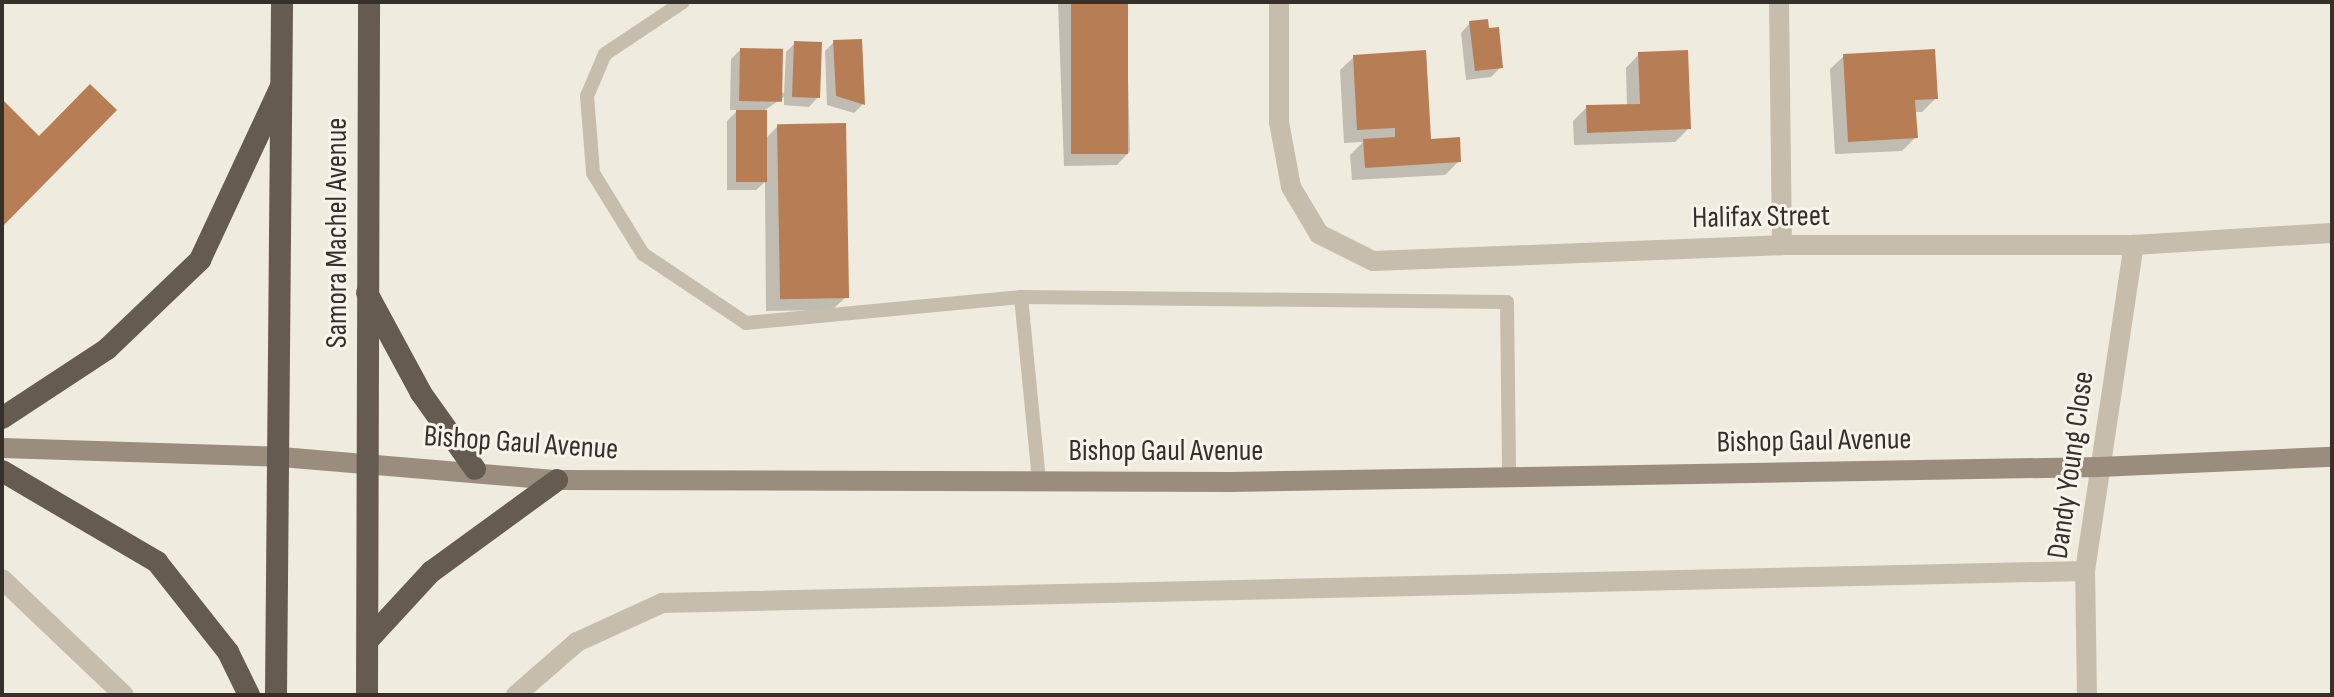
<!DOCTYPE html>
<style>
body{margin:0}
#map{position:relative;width:2334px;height:697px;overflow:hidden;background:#f0ebdf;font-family:"Sofia Sans Condensed",sans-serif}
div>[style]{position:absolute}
.shadow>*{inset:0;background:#0003}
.building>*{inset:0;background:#b77e56;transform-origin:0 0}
.service>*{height:14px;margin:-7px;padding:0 7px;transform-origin:7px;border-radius:7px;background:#c7bdac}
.minor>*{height:20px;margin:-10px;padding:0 10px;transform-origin:10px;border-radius:10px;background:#c7bdac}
.secondary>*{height:20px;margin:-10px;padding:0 10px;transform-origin:10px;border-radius:10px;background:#9a8d7e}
.trunk>*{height:22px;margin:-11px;padding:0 11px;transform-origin:11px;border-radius:11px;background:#665b50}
span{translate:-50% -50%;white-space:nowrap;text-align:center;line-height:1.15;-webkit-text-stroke:6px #f8f4eb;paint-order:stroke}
.street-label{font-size:30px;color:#36302a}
.frame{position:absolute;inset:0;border:4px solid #36302a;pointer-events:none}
</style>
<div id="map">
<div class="shadow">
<div style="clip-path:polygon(1058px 2px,1126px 2px,1130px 151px,1117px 165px,1064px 166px)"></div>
<div style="clip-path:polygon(1470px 23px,1501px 67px,1491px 77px,1466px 80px,1461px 33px)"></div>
<div style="clip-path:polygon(834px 42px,863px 104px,854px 113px,827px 105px,825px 51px)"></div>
<div style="clip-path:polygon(795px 43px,818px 97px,809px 107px,784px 105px,784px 97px,765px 110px,765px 139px,778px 126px,846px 297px,832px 310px,766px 311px,765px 182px,756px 190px,727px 190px,727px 121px,738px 110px,730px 110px,731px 59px,740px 50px,784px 94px,786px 52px)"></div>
<div style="clip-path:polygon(1639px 54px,1689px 128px,1675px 142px,1574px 145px,1573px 121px,1587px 107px,1627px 106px,1626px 68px)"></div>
<div style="clip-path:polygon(1844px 56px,1936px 98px,1922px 112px,1914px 112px,1916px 137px,1902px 151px,1835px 154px,1830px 69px)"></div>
<div style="clip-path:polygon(1354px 57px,1429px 141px,1459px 161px,1445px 175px,1352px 180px,1350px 155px,1363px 142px,1344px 143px,1340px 70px)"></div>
</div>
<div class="building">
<div style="left:1071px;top:2px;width:57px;height:152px"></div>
<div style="clip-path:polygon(1488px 19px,1489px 28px,1499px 27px,1503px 68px,1475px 71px,1469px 21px)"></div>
<div style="clip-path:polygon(862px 39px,865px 105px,836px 96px,833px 40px)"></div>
<div style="left:794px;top:41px;width:28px;height:56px;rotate:2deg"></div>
<div style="left:740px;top:48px;width:43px;height:53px;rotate:1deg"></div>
<div style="clip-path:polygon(1935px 49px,1938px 99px,1915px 100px,1918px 138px,1848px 142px,1843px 54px)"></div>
<div style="clip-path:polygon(1426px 50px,1431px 139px,1460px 137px,1461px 162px,1365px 168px,1363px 139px,1395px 137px,1395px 128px,1357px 130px,1353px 55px)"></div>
<div style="clip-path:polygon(1688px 50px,1691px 129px,1587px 133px,1586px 105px,1640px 104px,1638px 52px)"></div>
<div style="clip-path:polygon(90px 84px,117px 110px,2px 227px,2px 99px,39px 136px)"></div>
<div style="left:736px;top:110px;width:31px;height:72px"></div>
<div style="left:846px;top:123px;width:175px;height:69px;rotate:89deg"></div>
</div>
<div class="service">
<div style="left:683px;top:2px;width:94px;rotate:146.3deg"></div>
<div style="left:605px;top:54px;width:46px;rotate:113.2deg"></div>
<div style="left:587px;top:96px;width:77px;rotate:85.5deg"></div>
<div style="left:593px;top:173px;width:95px;rotate:58.3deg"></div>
<div style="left:643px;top:254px;width:124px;rotate:33.8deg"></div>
<div style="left:746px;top:323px;width:276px;rotate:-5.4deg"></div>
<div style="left:1021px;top:297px;width:486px;rotate:0.6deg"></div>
<div style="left:1507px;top:302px;width:175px;rotate:89.3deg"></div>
<div style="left:1021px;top:297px;width:186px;rotate:84.4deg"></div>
</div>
<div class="minor">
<div style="left:1279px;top:2px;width:120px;rotate:90deg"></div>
<div style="left:1279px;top:122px;width:66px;rotate:79.5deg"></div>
<div style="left:1291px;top:187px;width:55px;rotate:59.2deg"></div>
<div style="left:1319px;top:234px;width:60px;rotate:26.6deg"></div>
<div style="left:1373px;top:261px;width:409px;rotate:-2.2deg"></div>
<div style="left:1782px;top:245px;width:352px"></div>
<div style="left:2134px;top:245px;width:198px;rotate:-3.5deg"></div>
<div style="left:1779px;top:2px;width:243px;rotate:89.3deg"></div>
<div style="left:2px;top:579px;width:168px;rotate:43.6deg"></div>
<div style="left:516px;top:695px;width:81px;rotate:-41deg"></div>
<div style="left:577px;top:642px;width:94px;rotate:-24.6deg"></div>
<div style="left:662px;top:603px;width:1423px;rotate:-1.29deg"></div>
<div style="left:2087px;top:695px;width:124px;rotate:-90.9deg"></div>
<div style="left:2085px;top:571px;width:330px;rotate:-81.5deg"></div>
</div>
<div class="secondary">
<div style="left:2px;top:448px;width:279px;rotate:1.8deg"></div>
<div style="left:281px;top:457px;width:277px;rotate:4.8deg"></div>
<div style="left:557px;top:480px;width:673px;rotate:0.17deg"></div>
<div style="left:1230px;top:482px;width:869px;rotate:-0.99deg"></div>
<div style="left:2099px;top:467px;width:233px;rotate:-2.5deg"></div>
</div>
<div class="trunk">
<div style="left:367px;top:293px;width:114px;rotate:61.6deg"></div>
<div style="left:421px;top:393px;width:93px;rotate:54.6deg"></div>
<div style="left:2px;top:418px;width:126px;rotate:-33.3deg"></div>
<div style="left:107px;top:349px;width:129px;rotate:-43.7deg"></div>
<div style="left:200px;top:260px;width:192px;rotate:-65deg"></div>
<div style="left:2px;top:471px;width:180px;rotate:30.4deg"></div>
<div style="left:157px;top:562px;width:115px;rotate:51.7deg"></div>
<div style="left:228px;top:652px;width:48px;rotate:64deg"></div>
<div style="left:370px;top:638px;width:90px;rotate:-47.3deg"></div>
<div style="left:431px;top:572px;width:156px;rotate:-36.1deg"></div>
<div style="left:276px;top:695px;width:693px;rotate:-89.5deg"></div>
<div style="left:367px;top:695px;width:693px;rotate:-89.83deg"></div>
</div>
<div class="street-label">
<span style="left:1761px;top:217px;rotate:-1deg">Halifax Street</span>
<span style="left:337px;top:233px;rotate:-90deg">Samora Machel Avenue</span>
<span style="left:1814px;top:441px;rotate:-1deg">Bishop Gaul Avenue</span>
<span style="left:521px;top:443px;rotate:4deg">Bishop Gaul Avenue</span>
<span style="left:1166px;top:451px">Bishop Gaul Avenue</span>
<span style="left:2071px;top:465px;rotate:-82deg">Dandy Young Close</span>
</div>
<div class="frame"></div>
</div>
